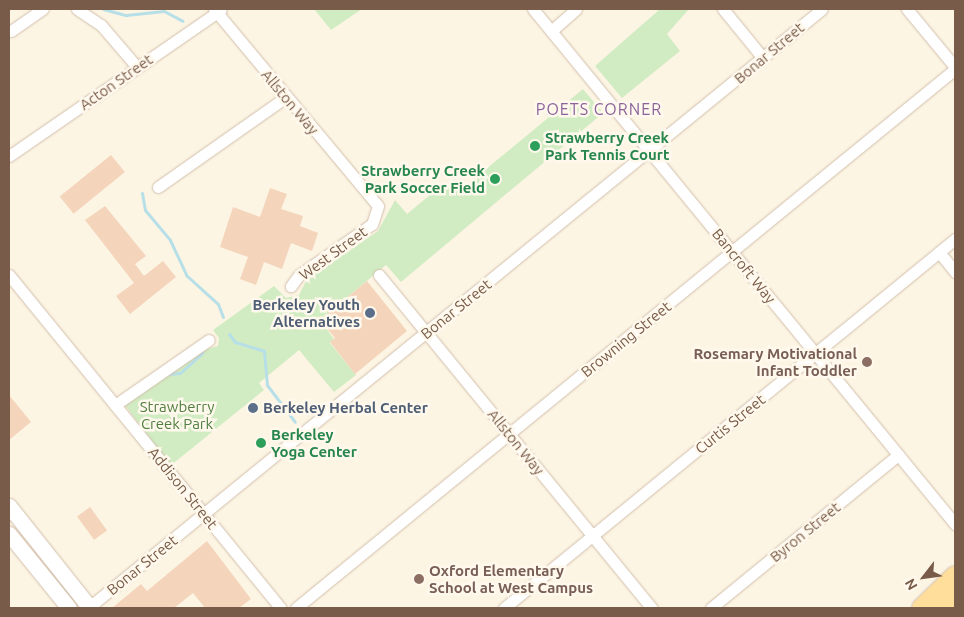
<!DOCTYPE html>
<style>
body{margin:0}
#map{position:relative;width:964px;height:617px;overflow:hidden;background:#fdf5e4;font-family:Ubuntu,sans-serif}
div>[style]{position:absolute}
.green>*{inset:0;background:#d1ecc2}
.stream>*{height:3px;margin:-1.5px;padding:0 1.5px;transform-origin:1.5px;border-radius:1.5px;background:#b7dfe8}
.building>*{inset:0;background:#f4d4ba;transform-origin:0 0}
.roads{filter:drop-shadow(0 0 1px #d2bfac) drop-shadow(0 0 1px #d2bfac)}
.street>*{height:11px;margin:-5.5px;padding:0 5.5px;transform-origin:5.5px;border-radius:5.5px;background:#fff}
.secondary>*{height:15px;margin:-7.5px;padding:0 7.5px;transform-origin:7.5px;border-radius:7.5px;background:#fff}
.primary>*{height:18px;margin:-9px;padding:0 9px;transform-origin:9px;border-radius:9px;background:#ffdd9a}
.dots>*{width:14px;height:14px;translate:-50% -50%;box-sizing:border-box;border:2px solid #fff8ec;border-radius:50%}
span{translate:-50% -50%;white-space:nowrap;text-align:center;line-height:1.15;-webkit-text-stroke:5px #fff8ec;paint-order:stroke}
.street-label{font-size:15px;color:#785b48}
.leisure-label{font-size:15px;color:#27864d;font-weight:700}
.left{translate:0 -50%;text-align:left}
.right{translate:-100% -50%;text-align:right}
.service-label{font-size:15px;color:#4e5e75;font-weight:700}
.education-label{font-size:15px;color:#785e54;font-weight:700}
.park-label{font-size:15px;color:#4f7e3f}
.neighbourhood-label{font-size:16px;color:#8b639b;letter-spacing:1px}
.frame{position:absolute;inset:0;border:10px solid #785b48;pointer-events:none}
.north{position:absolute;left:899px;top:552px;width:50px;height:50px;-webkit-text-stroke:4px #fff8ec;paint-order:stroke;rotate:240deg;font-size:14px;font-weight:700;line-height:20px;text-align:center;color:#785b48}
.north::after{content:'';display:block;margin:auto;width:18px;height:22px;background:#785b48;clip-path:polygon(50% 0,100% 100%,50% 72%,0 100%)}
</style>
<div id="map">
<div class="green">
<div style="clip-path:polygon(314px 9px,362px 9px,331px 30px)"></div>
<div style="clip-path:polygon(660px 9px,689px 9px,667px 34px,680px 51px,622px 98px,595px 66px)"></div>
<div style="clip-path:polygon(583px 89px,603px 113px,401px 282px,386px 265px,320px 320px,334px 339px,330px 343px,356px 375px,334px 392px,299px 350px,259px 383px,264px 390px,170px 466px,125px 405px,201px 351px,218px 346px,219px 338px,213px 330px,274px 286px,286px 298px,299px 295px,306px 281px,378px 231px,395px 200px,407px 214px,443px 184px,462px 189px)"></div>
</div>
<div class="stream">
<div style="left:103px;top:9px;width:24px;rotate:15deg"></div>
<div style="left:126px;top:15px;width:38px;rotate:-6deg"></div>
<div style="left:164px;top:11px;width:21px;rotate:28deg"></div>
<div style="left:142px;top:193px;width:17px;rotate:80deg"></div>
<div style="left:145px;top:210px;width:39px;rotate:50deg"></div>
<div style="left:170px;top:240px;width:38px;rotate:65deg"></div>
<div style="left:186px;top:275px;width:43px;rotate:42.2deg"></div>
<div style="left:218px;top:304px;width:14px;rotate:69deg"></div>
<div style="left:229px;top:334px;width:10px;rotate:53deg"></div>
<div style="left:235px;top:342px;width:30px;rotate:17deg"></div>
<div style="left:264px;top:351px;width:34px;rotate:85deg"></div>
<div style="left:267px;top:385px;width:46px;rotate:52.9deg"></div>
<div style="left:169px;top:374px;width:11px;rotate:-5deg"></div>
<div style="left:180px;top:373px;width:30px;rotate:-42deg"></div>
</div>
<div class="building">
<div style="left:111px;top:155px;width:22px;height:66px;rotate:51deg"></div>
<div style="clip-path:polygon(270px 188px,287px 194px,281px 209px,303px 216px,300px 226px,318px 233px,312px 251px,291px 243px,282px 269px,264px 262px,256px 285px,240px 279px,248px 257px,220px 247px,233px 207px,260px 217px)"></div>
<div style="clip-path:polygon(105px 206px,146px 256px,135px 264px,144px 276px,163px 261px,176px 277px,130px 314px,116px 296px,134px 283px,85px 220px)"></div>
<div style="clip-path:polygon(367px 281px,407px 331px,355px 374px,330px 342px,335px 338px,320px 320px)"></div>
<div style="clip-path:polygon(9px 395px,31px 422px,9px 440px)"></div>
<div style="left:90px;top:507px;width:29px;height:16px;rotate:54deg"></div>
<div style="clip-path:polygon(207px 541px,251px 599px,239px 608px,205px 608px,193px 593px,174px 608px,112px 608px,141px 584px,147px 591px)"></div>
</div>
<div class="roads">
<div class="street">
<div style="left:77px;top:9px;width:29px;rotate:34deg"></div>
<div style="left:101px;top:25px;width:55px;rotate:49.4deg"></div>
<div style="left:214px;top:9px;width:256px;rotate:50.2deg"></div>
<div style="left:378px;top:206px;width:19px;rotate:108deg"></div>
<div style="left:372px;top:224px;width:89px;rotate:145.1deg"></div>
<div style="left:299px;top:275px;width:14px;rotate:126deg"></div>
<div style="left:533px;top:9px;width:666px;rotate:50.67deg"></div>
<div style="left:723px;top:9px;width:63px;rotate:50.8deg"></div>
<div style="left:907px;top:9px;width:75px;rotate:50.4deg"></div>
<div style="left:11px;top:31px;width:39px;rotate:-35deg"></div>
<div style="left:551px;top:31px;width:33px;rotate:-41deg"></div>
<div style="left:9px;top:156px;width:257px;rotate:-34.6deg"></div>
<div style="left:158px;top:187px;width:156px;rotate:-35.1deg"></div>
<div style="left:939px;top:252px;width:26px;rotate:51deg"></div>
<div style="left:9px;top:275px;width:430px;rotate:50.8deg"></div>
<div style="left:379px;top:275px;width:431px;rotate:50.7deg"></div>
<div style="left:115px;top:405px;width:114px;rotate:-34.7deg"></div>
<div style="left:88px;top:608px;width:947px;rotate:-39.22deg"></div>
<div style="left:296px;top:608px;width:851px;rotate:-39.28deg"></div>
<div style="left:504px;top:608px;width:583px;rotate:-39.29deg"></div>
<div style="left:711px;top:608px;width:242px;rotate:-39.3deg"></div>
</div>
<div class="secondary">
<div style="left:9px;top:506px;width:130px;rotate:51.5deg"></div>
<div style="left:9px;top:534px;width:95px;rotate:51deg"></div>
</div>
<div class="primary">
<div style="left:921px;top:608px;width:47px;rotate:-44.1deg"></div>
<div style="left:944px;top:608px;width:16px;rotate:-45deg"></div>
</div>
</div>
<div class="dots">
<div style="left:535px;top:146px;background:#2e9e5b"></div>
<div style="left:495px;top:179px;background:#2e9e5b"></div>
<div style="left:370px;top:313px;background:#5c6f8a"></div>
<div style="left:867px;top:362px;background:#8d6e63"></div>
<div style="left:253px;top:408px;background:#5c6f8a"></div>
<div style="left:261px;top:443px;background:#2e9e5b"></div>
<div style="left:419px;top:579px;background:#8d6e63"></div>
</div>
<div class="street-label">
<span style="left:769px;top:53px;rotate:-40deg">Bonar Street</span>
<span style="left:116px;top:82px;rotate:-35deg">Acton Street</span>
<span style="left:290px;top:102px;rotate:50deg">Allston Way</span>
<span style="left:333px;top:253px;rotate:-36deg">West Street</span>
<span style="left:744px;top:266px;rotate:51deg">Bancroft Way</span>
<span style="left:456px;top:309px;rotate:-39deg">Bonar Street</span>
<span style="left:626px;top:339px;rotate:-39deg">Browning Street</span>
<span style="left:730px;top:424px;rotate:-39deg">Curtis Street</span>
<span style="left:516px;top:442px;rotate:51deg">Allston Way</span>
<span style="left:183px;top:488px;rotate:51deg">Addison Street</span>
<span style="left:805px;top:532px;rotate:-39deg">Byron Street</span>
<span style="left:142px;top:565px;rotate:-39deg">Bonar Street</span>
</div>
<div class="leisure-label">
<span class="left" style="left:545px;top:146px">Strawberry Creek<br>Park Tennis Court</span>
<span class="right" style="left:485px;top:179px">Strawberry Creek<br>Park Soccer Field</span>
<span class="left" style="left:271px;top:443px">Berkeley<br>Yoga Center</span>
</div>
<div class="service-label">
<span class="right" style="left:360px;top:313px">Berkeley Youth<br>Alternatives</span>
<span class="left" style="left:263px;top:408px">Berkeley Herbal Center</span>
</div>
<div class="education-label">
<span class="right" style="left:857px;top:362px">Rosemary Motivational<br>Infant Toddler</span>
<span class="left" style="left:429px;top:579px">Oxford Elementary<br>School at West Campus</span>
</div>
<div class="park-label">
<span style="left:177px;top:415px">Strawberry<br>Creek Park</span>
</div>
<div class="neighbourhood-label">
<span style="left:599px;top:109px">POETS CORNER</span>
</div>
<div class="frame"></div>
<div class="north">N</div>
</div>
